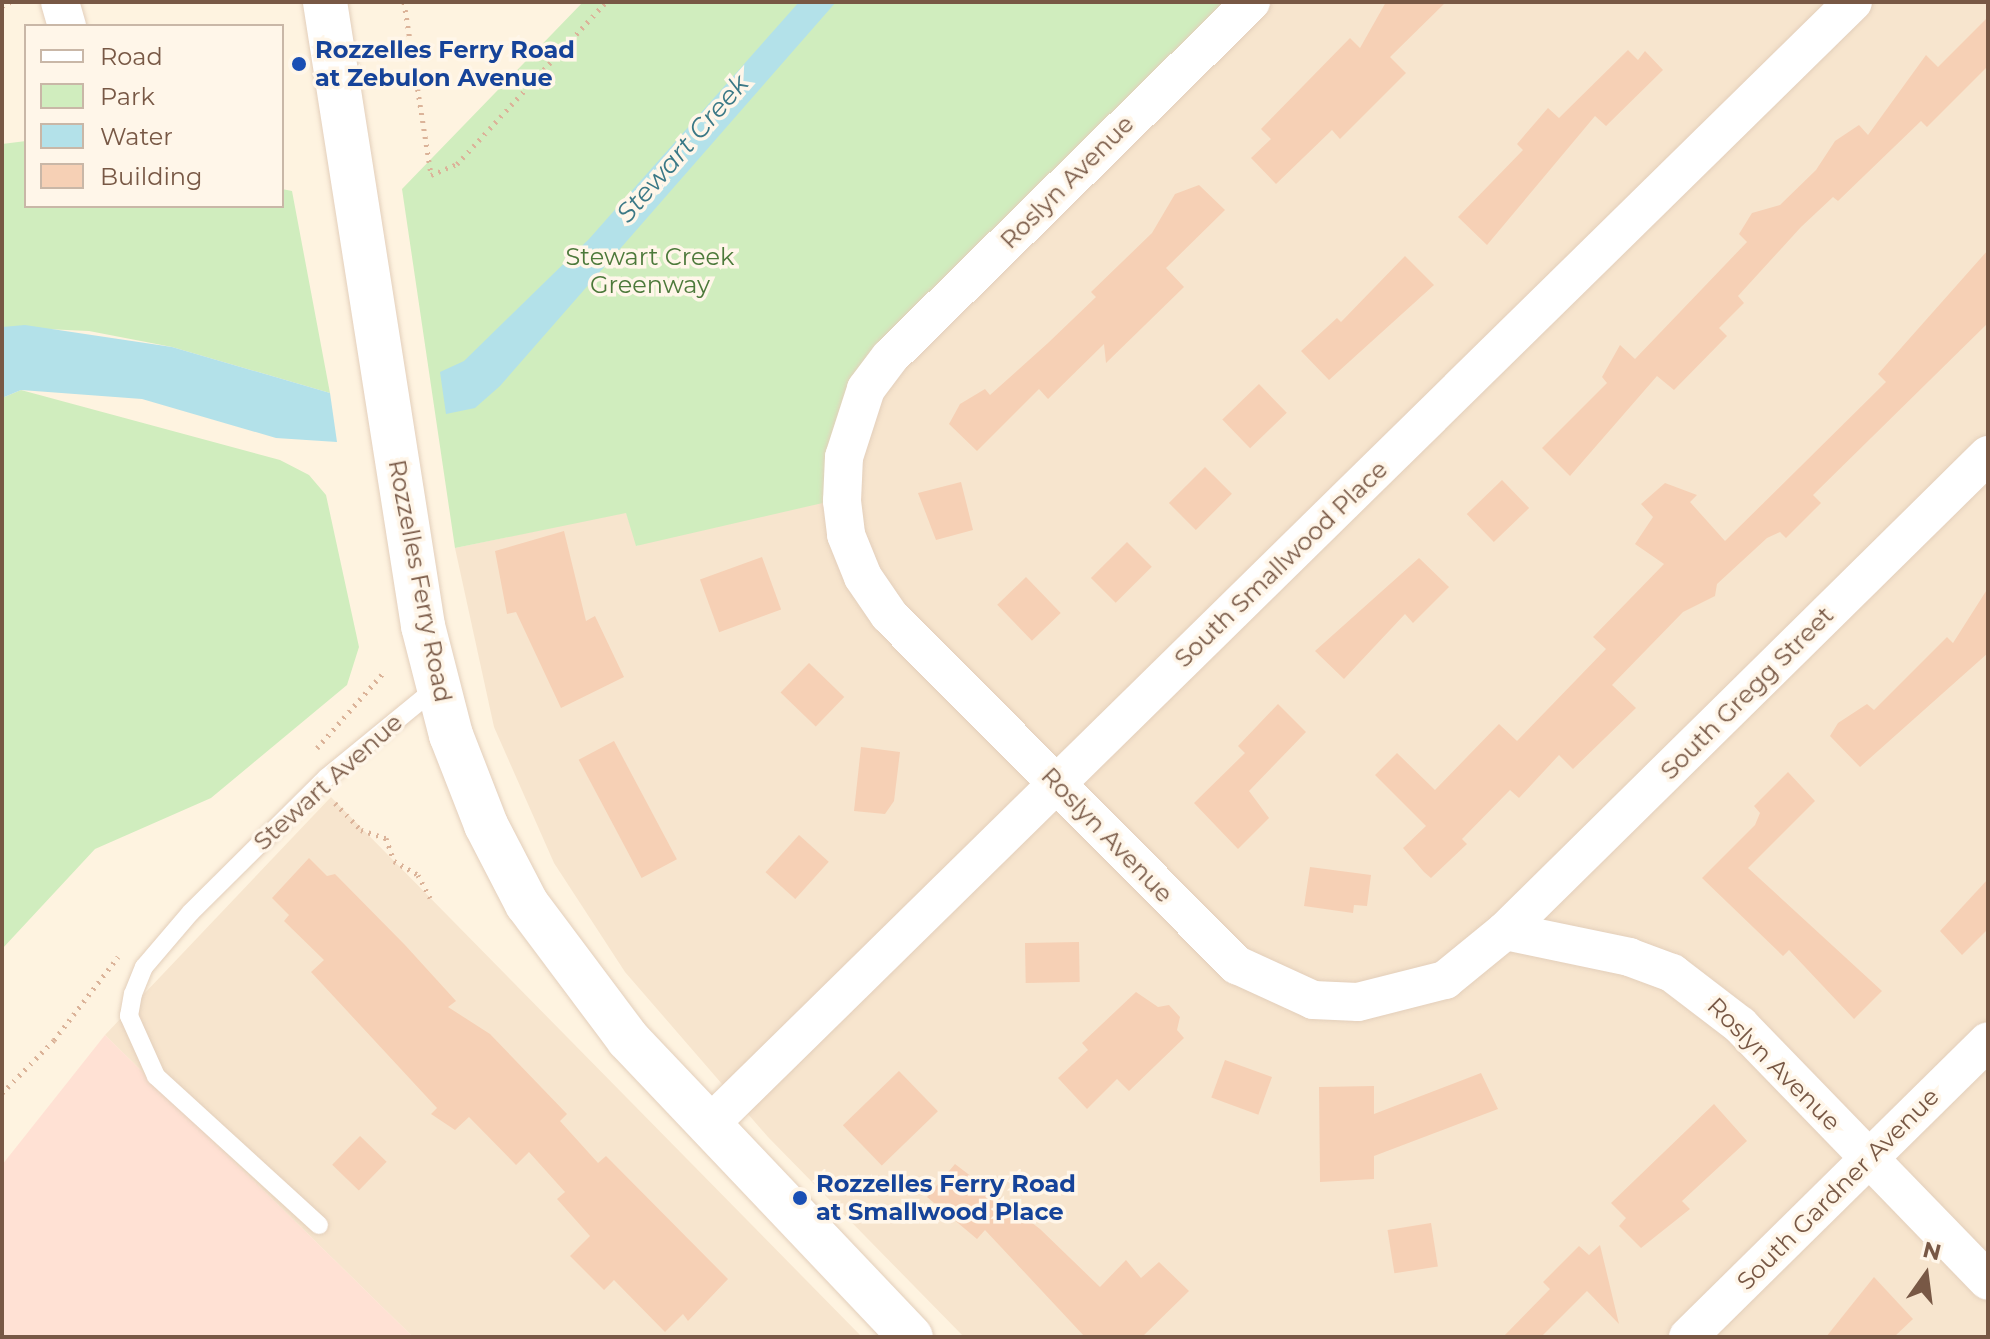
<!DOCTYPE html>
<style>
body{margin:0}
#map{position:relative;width:1990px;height:1339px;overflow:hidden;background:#fef3e0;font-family:Montserrat,sans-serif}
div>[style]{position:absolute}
.residential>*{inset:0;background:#f7e5ce}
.commercial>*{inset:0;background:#ffe1d4}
.green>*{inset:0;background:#d0edbe}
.water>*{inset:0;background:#b3e1e9}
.building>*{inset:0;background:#f6d0b5;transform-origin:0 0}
.path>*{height:5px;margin-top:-2.5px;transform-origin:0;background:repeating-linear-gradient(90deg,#dbb399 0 2px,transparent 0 8px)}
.roads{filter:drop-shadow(0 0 2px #e3cfbb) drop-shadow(0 0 2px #e3cfbb)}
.lane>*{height:18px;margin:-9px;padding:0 9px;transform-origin:9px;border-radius:9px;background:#fff}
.street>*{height:38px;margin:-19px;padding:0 19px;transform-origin:19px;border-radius:19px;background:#fff}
.secondary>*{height:44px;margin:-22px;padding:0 22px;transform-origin:22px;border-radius:22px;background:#fff}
.dots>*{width:22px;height:22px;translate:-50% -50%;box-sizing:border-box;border:4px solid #fff6e9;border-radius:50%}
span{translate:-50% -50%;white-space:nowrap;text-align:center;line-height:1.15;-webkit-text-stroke:7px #fff6e9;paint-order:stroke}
.transit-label{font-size:24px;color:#164399;font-weight:700}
.left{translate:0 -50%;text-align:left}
.street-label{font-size:24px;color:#785845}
.park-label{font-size:24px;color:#4c793a}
.water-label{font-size:26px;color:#3a7886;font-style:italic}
.frame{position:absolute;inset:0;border:4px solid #785845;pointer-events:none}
.legend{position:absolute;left:24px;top:24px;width:260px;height:184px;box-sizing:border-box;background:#fff6e9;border:2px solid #c9b7a7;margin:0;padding:10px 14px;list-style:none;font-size:24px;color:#785845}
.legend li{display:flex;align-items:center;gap:16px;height:40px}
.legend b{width:40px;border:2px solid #c9b7a7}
.north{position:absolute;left:1886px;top:1235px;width:80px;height:80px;-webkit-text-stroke:6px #fff6e9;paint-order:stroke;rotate:14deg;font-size:22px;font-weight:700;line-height:32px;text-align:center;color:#785845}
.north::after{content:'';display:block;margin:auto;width:28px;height:36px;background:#785845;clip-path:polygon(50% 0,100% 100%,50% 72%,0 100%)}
</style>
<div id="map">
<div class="residential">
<div style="clip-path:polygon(1235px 2px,1988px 2px,1988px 1337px,964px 1337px,768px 1137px,625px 972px,554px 863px,494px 727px,455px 548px,626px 512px,637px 546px,834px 444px)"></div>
<div style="clip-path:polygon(331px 797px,862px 1337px,413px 1337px,105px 1035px)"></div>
</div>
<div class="commercial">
<div style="clip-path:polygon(105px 1035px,413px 1337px,2px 1337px,2px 1165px)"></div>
</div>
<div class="green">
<div style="clip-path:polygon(583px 2px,1235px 2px,888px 343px,827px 502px,636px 546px,626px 513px,455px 548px,402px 189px)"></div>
<div style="clip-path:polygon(26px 141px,26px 206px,282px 206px,282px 189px,292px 191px,330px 393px,172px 347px,89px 331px,2px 327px,2px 144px)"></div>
<div style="clip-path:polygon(21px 390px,280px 460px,309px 475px,326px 495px,359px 647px,347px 685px,211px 798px,95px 849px,2px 949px,2px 398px)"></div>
</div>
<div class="water">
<div style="clip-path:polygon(799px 2px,836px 2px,500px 386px,475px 408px,446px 414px,440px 372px,464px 361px,589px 239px)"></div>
<div style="clip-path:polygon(25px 325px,172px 347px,330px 393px,337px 442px,276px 438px,142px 399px,21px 390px,2px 398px,2px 327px)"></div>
</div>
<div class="building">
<div style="clip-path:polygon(1386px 2px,1446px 2px,1390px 57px,1406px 73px,1340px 139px,1332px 130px,1276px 184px,1251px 158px,1271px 139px,1261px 129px,1350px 38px,1360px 48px)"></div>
<div style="clip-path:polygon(1988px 17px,1988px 66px,1927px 127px,1921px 121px,1838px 201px,1833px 197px,1801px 227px,1738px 296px,1744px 303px,1719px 328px,1727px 336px,1674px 390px,1657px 376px,1570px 476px,1542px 448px,1607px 383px,1602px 377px,1620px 345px,1635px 359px,1747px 242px,1739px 234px,1752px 213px,1780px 205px,1816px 170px,1835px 141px,1859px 125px,1868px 135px,1926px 55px,1938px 67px)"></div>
<div style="clip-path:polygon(1628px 50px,1638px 60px,1645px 51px,1663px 70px,1606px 126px,1595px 116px,1487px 245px,1458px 217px,1523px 150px,1517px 144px,1548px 108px,1559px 118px)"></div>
<div style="clip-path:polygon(1199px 185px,1225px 210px,1166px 268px,1184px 287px,1106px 363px,1104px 344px,1048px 399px,1039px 389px,977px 451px,949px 424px,960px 404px,985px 389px,990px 395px,1048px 343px,1096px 297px,1091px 292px,1152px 233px,1175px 194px)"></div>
<div style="clip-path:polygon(1988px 250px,1988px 323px,1813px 495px,1821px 503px,1786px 538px,1780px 532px,1767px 538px,1717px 584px,1715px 596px,1683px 612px,1612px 685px,1636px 708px,1573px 769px,1559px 755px,1519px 798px,1510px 790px,1462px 839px,1467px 844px,1431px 878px,1424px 872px,1403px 848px,1426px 826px,1375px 775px,1397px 753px,1435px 790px,1499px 724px,1517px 741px,1606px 649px,1593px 637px,1664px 564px,1635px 544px,1653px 517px,1641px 504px,1665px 483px,1697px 495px,1690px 502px,1725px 541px,1886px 382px,1878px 374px)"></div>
<div style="clip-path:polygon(1405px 256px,1434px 285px,1329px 380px,1301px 351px,1337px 318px,1341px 322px)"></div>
<div style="left:1259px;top:384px;width:40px;height:51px;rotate:46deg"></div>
<div style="left:1205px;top:467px;width:38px;height:51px;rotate:45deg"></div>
<div style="left:1502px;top:480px;width:39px;height:49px;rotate:46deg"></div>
<div style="clip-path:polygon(961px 482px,973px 530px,936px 540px,918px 493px)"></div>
<div style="clip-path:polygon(564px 531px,586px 621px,595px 616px,624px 677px,561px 708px,516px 612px,507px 614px,495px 551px)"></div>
<div style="left:1127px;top:542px;width:35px;height:51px;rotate:45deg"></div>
<div style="left:762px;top:557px;width:56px;height:66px;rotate:70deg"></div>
<div style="clip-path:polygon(1419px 558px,1449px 587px,1413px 623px,1405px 614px,1344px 679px,1315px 651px)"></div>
<div style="left:1026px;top:577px;width:50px;height:40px;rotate:46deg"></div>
<div style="clip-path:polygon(1988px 588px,1988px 653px,1860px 767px,1830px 736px,1838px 723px,1867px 704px,1874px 710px,1947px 637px,1953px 643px)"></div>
<div style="left:809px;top:663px;width:49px;height:41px;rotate:44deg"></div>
<div style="clip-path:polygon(1278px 704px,1306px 732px,1249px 791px,1269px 818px,1238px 849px,1194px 803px,1245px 753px,1238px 746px)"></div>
<div style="left:614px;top:741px;width:134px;height:40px;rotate:62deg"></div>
<div style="clip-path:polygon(861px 747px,900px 752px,894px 801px,885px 814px,854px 811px)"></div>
<div style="clip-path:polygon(1788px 772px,1815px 801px,1748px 868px,1882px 991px,1854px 1019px,1789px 950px,1783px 956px,1702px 878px,1755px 825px,1760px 813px,1754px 806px)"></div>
<div style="left:799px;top:835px;width:40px;height:50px;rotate:42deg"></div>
<div style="clip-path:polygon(309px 858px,327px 876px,335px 874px,405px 945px,456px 1001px,448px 1007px,490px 1034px,567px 1114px,560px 1121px,598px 1163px,606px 1156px,728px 1279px,688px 1321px,683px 1314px,665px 1332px,614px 1280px,604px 1290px,570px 1256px,590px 1236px,557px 1199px,565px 1192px,529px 1152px,516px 1165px,469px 1117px,455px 1130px,431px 1114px,437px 1108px,311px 972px,324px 960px,284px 921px,289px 915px,272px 898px)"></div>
<div style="clip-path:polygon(1310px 867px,1371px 875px,1367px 906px,1354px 905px,1353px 913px,1304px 906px)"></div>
<div style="clip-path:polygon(1988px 879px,1988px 929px,1962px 955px,1940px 931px)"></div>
<div style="left:1079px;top:942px;width:40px;height:54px;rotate:89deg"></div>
<div style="clip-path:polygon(1136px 992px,1158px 1007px,1169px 1005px,1180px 1017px,1177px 1030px,1184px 1038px,1129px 1091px,1117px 1079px,1087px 1109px,1058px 1078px,1088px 1050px,1082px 1043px)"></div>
<div style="left:1225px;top:1060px;width:50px;height:40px;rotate:20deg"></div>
<div style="left:899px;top:1071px;width:56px;height:78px;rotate:46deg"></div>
<div style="clip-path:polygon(1481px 1073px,1498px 1109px,1374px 1156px,1374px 1179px,1320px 1182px,1319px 1087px,1374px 1086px,1374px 1114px)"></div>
<div style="clip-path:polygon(1714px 1104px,1747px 1141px,1682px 1201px,1690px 1209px,1641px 1248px,1619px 1226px,1626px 1218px,1611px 1203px)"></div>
<div style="left:360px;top:1136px;width:37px;height:40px;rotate:44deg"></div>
<div style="clip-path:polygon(955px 1164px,1040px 1229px,1100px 1287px,1126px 1260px,1141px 1278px,1159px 1262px,1189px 1291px,1142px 1337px,1085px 1337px,985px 1230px,977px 1239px,927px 1197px)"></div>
<div style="left:1431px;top:1223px;width:44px;height:44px;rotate:81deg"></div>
<div style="clip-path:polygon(1600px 1245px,1619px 1324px,1587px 1291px,1541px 1337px,1503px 1337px,1550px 1289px,1543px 1282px,1579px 1246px,1589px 1255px)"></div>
<div style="clip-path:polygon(1874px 1277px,1913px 1319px,1894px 1337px,1826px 1337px)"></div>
</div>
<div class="path">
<div style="left:404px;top:2px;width:175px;rotate:81.1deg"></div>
<div style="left:431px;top:175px;width:28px;rotate:-23deg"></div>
<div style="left:457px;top:164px;width:220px;rotate:-47.4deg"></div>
<div style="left:2px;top:6px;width:9px;rotate:-27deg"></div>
<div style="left:317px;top:748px;width:101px;rotate:-48.6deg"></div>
<div style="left:335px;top:803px;width:37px;rotate:46deg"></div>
<div style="left:361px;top:830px;width:26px;rotate:18deg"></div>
<div style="left:386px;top:838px;width:24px;rotate:71deg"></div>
<div style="left:394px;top:861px;width:28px;rotate:30deg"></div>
<div style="left:418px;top:875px;width:26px;rotate:62deg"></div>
<div style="left:2px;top:1093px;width:74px;rotate:-45.5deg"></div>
<div style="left:54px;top:1040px;width:105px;rotate:-52.4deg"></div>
</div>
<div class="roads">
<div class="lane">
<div style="left:319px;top:1225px;width:221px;rotate:-137.6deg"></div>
<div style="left:156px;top:1076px;width:66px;rotate:-114.2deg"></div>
<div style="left:129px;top:1016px;width:22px;rotate:-80deg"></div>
<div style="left:133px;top:994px;width:29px;rotate:-68deg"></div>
<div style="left:144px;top:967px;width:72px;rotate:-49.5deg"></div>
<div style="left:191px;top:912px;width:190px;rotate:-44.8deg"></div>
<div style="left:326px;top:778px;width:144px;rotate:-39.3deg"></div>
</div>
<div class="street">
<div style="left:60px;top:2px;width:25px;rotate:74deg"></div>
<div style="left:1251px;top:2px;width:506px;rotate:135.48deg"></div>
<div style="left:890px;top:357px;width:40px;rotate:127deg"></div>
<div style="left:866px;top:389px;width:71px;rotate:107.9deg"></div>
<div style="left:844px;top:457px;width:44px;rotate:92.6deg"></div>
<div style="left:842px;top:501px;width:34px;rotate:83deg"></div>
<div style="left:846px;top:535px;width:45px;rotate:68deg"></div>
<div style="left:863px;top:577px;width:46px;rotate:55.6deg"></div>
<div style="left:889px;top:615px;width:494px;rotate:45.2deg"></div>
<div style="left:1237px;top:965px;width:84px;rotate:24.7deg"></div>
<div style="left:1313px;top:1000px;width:45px;rotate:2.5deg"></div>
<div style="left:1358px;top:1002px;width:90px;rotate:-14.2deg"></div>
<div style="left:1445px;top:980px;width:77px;rotate:-39.2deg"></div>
<div style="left:1505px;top:931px;width:127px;rotate:11.8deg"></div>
<div style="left:1629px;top:957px;width:46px;rotate:20.4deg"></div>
<div style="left:1672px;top:973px;width:86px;rotate:37.4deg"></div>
<div style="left:1740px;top:1025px;width:356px;rotate:45.9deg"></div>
<div style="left:1505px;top:931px;width:678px;rotate:-44.58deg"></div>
<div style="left:709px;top:1125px;width:1603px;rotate:-44.47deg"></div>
<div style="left:1688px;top:1337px;width:421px;rotate:-44.6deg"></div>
</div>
<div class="secondary">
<div style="left:325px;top:2px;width:632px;rotate:81.07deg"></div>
<div style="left:423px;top:626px;width:113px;rotate:75.6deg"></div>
<div style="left:451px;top:735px;width:97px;rotate:68.7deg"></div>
<div style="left:486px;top:825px;width:89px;rotate:62.6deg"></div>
<div style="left:527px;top:904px;width:169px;rotate:53.2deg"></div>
<div style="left:628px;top:1039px;width:411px;rotate:46.5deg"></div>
</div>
</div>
<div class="dots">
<div style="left:299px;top:64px;background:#1a4fb4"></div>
<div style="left:800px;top:1198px;background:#1a4fb4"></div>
</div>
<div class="transit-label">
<span class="left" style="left:315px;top:64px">Rozzelles Ferry Road<br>at Zebulon Avenue</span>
<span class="left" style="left:816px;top:1198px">Rozzelles Ferry Road<br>at Smallwood Place</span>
</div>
<div class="street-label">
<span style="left:1067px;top:182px;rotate:-45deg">Roslyn Avenue</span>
<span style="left:1281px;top:564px;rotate:-44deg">South Smallwood Place</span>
<span style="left:420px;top:581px;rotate:79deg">Rozzelles Ferry Road</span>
<span style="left:1747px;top:693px;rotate:-45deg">South Gregg Street</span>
<span style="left:328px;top:782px;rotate:-42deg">Stewart Avenue</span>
<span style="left:1107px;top:835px;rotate:46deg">Roslyn Avenue</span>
<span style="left:1774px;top:1064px;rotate:45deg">Roslyn Avenue</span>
<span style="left:1838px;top:1189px;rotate:-45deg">South Gardner Avenue</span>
</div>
<div class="park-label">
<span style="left:650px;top:271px">Stewart Creek<br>Greenway</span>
</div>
<div class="water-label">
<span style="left:683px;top:149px;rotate:-49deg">Stewart Creek</span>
</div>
<div class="frame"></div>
<ul class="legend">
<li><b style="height:10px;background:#fff"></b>Road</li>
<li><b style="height:22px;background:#d0edbe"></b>Park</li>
<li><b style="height:22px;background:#b3e1e9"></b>Water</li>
<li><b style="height:22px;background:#f6d0b5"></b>Building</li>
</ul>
<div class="north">N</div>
</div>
